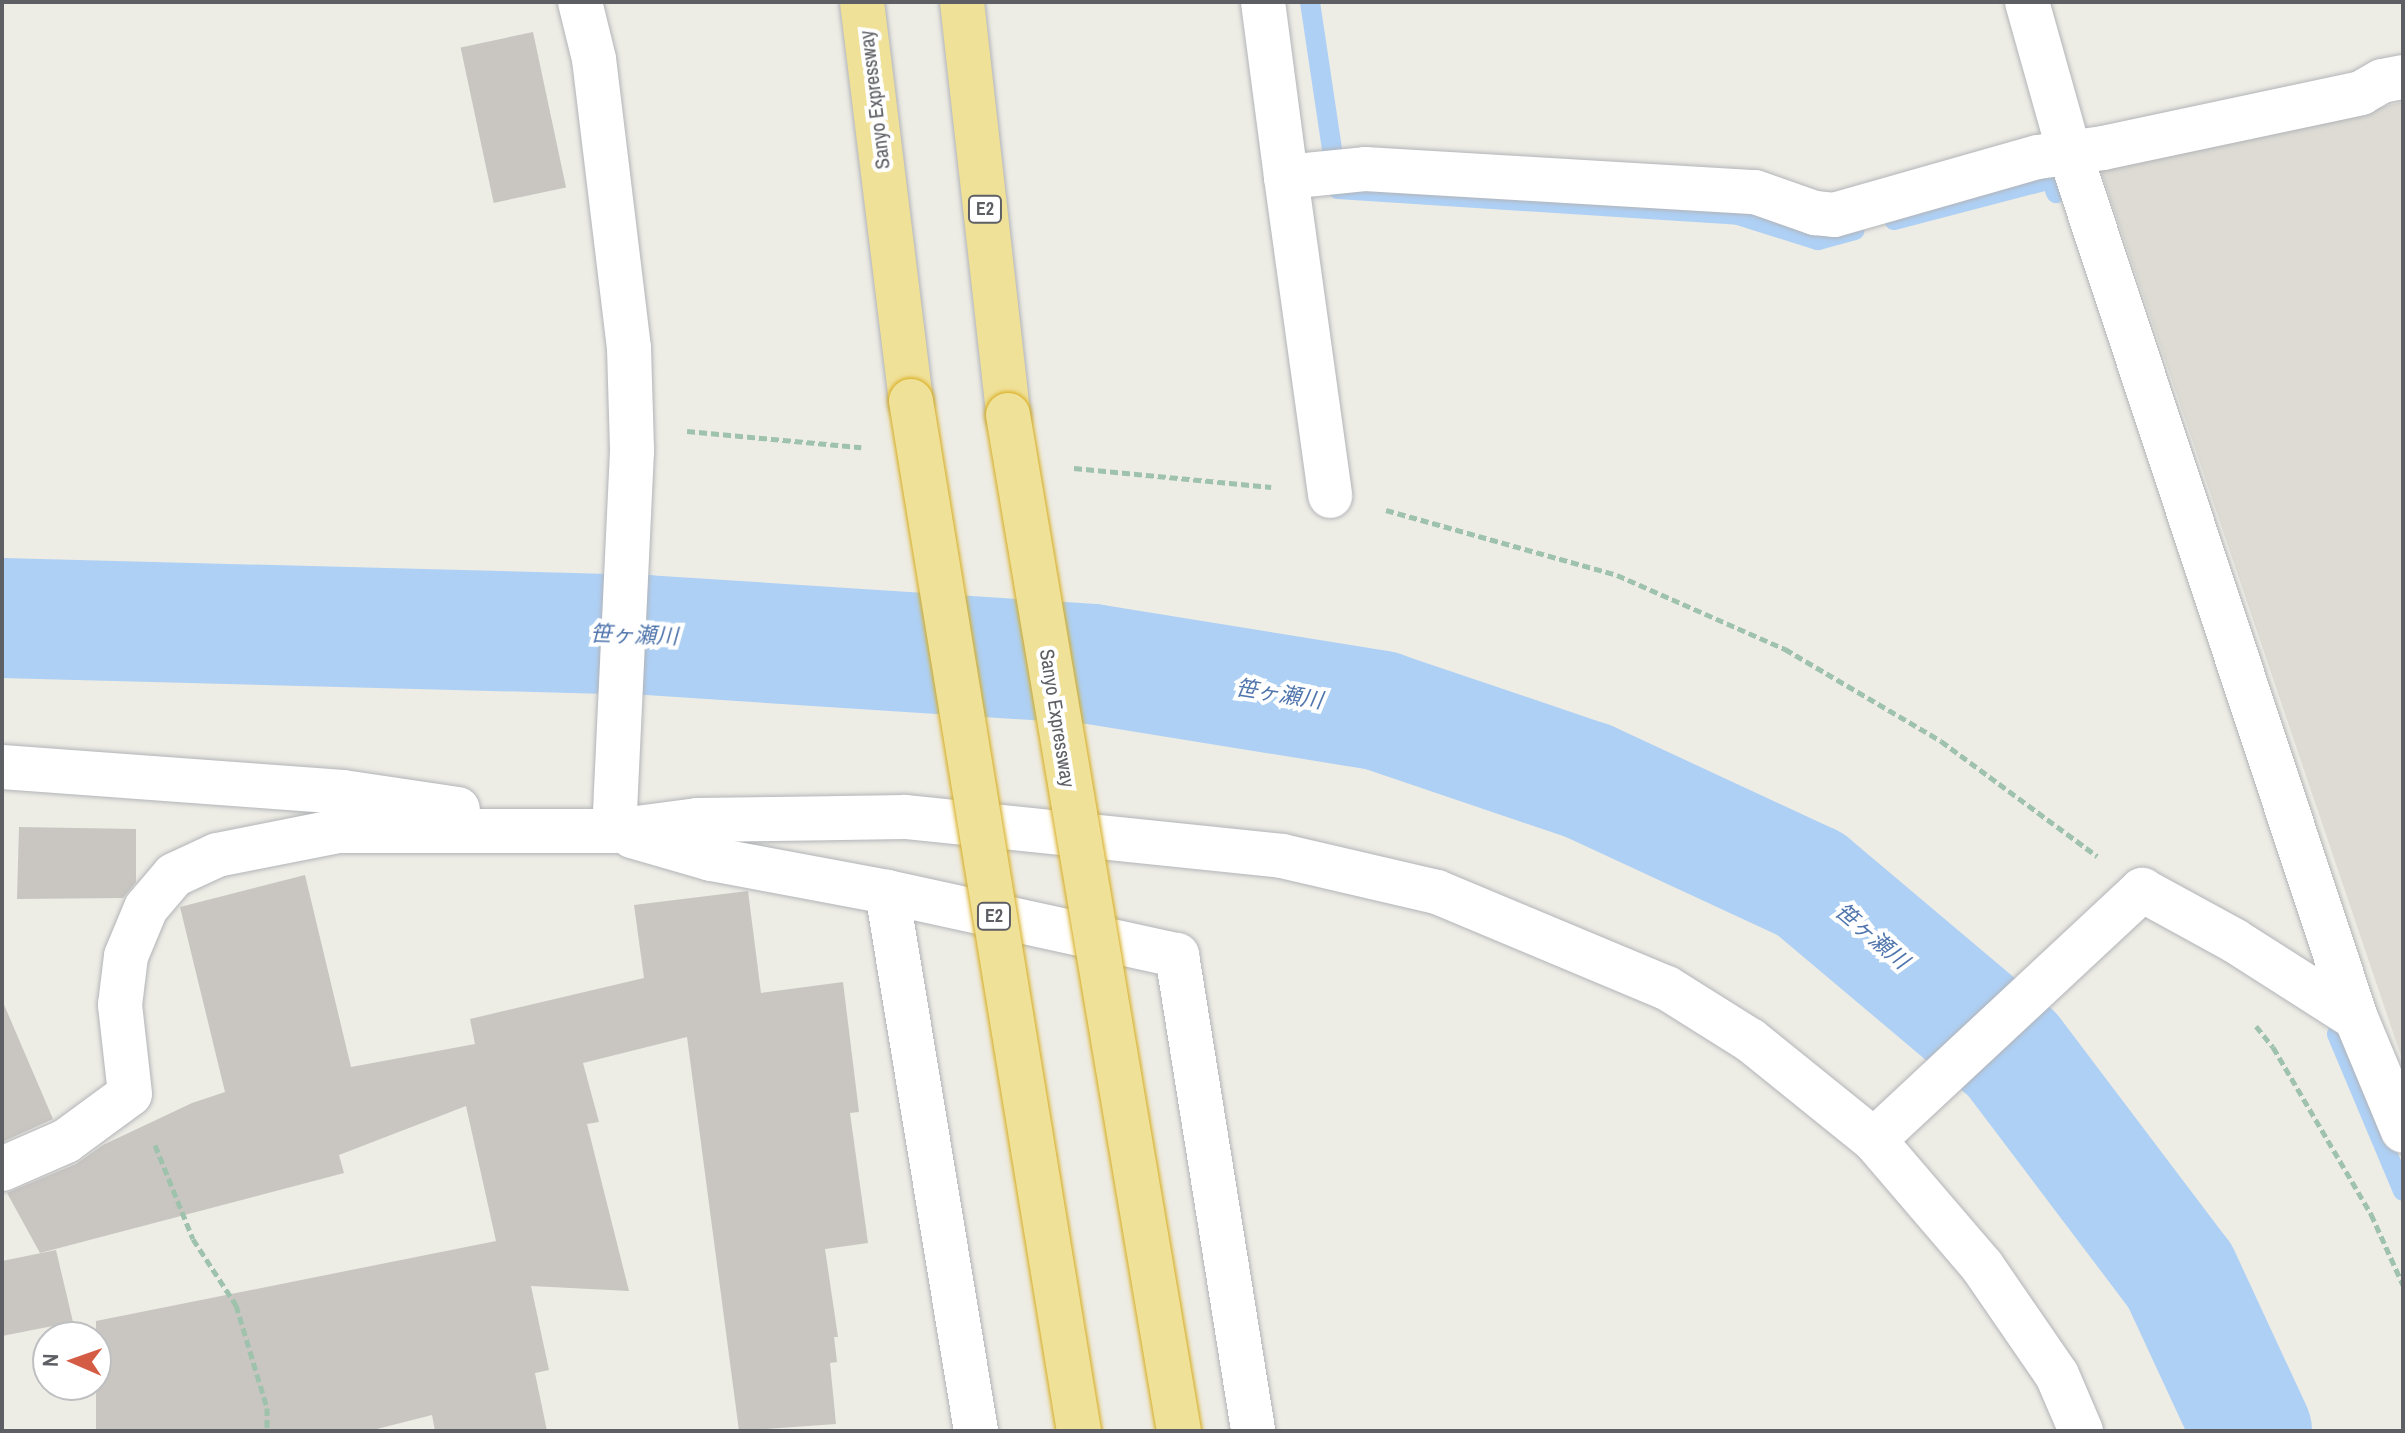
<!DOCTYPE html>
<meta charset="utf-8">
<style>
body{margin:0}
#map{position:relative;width:2405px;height:1433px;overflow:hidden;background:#edece5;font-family:"Archivo Narrow","Noto Sans JP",sans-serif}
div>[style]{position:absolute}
.education>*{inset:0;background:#dddbd4}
.stream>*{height:20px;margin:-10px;padding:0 10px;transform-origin:10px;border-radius:10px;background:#aed0f5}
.river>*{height:120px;margin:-60px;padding:0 60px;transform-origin:60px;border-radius:60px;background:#aed0f5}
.building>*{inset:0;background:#c9c6c2;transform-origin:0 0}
.path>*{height:5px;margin-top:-2.5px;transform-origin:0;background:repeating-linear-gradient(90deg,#9ec2ac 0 8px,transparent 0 12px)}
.roads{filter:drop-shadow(0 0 2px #b2b4b8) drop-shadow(0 0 2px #b2b4b8)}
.street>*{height:44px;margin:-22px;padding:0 22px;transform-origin:22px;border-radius:22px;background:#fff}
.highway>*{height:44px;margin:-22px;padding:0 22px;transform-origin:22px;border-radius:22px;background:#f0e199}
.bridges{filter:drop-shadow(0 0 2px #d7ac1c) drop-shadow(0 0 2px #d7ac1c)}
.highway-bridge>*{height:44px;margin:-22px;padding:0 22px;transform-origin:22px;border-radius:22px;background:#f0e199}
span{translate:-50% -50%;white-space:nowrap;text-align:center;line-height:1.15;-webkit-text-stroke:8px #fff;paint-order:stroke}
.shield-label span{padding:2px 6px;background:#fff;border:2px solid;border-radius:6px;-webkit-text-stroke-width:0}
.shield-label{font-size:18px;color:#5d5f64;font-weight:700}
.street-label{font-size:20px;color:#5d5f64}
.water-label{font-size:22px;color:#5176ad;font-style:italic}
.frame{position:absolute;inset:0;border:4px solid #5d5f64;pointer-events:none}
.north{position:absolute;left:32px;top:1321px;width:80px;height:80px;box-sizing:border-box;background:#fff;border:2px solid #bebfc1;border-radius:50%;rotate:272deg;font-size:22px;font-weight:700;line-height:32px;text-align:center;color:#5d5f64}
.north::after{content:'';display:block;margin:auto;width:28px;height:36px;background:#d45c44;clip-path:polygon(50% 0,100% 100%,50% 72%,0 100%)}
</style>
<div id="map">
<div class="education">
<div style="clip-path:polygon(2403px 102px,2403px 1062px,2100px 168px)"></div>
</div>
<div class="stream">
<div style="left:1310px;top:2px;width:189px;rotate:81.5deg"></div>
<div style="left:1338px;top:189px;width:401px;rotate:3.7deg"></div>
<div style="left:1738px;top:215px;width:84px;rotate:17.4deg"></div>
<div style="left:1818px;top:240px;width:38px;rotate:-15deg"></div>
<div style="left:1894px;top:220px;width:162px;rotate:-14.6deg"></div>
<div style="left:2051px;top:179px;width:15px;rotate:70deg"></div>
<div style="left:2337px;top:1034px;width:170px;rotate:67.2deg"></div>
</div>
<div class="river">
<div style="left:2px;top:618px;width:644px;rotate:1.51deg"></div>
<div style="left:646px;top:635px;width:447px;rotate:3.7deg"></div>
<div style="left:1092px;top:664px;width:293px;rotate:9.2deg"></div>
<div style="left:1381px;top:711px;width:219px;rotate:18.7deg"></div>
<div style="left:1588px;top:781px;width:245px;rotate:24.9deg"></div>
<div style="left:1810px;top:884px;width:264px;rotate:40.1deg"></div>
<div style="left:2012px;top:1054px;width:278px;rotate:52.9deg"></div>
<div style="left:2180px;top:1276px;width:171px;rotate:65.1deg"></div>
</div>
<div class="building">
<div style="left:533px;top:32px;width:159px;height:74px;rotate:78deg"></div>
<div style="clip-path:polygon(19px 827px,136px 829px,136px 882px,123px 898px,17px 899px)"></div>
<div style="clip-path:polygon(305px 875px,351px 1067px,475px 1044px,470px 1019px,644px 978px,634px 905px,748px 891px,761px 993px,843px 982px,859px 1112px,850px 1113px,868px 1243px,825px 1249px,838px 1337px,834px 1337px,837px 1362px,830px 1363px,836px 1424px,739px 1431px,687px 1037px,583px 1063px,599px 1122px,587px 1124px,629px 1291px,531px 1286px,549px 1370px,535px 1373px,547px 1431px,435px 1431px,432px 1415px,369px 1431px,96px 1431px,96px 1321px,496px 1241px,466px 1106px,339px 1155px,344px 1173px,40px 1253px,7px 1193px,76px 1164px,103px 1145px,192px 1103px,225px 1092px,180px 907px)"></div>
<div style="clip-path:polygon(2px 1000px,53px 1119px,2px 1142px)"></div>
<div style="clip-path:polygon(56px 1250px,73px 1322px,2px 1336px,2px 1261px)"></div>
</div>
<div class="path">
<div style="left:687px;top:431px;width:175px;rotate:5.3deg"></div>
<div style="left:1074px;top:468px;width:198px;rotate:5.5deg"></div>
<div style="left:1386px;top:510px;width:240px;rotate:15.7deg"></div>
<div style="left:1617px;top:575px;width:184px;rotate:23.8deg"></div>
<div style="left:1785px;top:649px;width:181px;rotate:30.5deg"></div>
<div style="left:1941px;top:741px;width:194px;rotate:36.4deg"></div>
<div style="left:2256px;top:1026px;width:27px;rotate:51deg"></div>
<div style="left:2273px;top:1047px;width:194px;rotate:59.6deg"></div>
<div style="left:2371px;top:1214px;width:78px;rotate:65.7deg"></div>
<div style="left:155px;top:1145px;width:101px;rotate:68deg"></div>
<div style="left:193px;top:1239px;width:79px;rotate:56.9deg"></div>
<div style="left:236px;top:1305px;width:108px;rotate:73.2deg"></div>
<div style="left:267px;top:1408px;width:23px;rotate:90deg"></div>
</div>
<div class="roads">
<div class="street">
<div style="left:580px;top:2px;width:59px;rotate:76.2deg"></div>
<div style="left:594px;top:59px;width:291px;rotate:83.1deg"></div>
<div style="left:629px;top:348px;width:103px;rotate:88.3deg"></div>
<div style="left:632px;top:451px;width:380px;rotate:92.7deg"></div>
<div style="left:1263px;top:2px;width:177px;rotate:82.5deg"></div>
<div style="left:1286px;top:177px;width:79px;rotate:-5.8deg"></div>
<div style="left:1365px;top:169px;width:391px;rotate:3.4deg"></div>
<div style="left:1755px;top:192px;width:64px;rotate:19.3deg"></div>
<div style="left:1815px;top:213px;width:19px;rotate:6deg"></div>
<div style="left:1834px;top:215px;width:212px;rotate:-15.9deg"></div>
<div style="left:2038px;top:157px;width:66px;rotate:-7.9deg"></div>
<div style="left:2103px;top:148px;width:264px;rotate:-12deg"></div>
<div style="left:2361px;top:93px;width:24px;rotate:-30deg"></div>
<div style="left:2382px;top:81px;width:21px;rotate:-11deg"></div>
<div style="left:2027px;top:2px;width:155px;rotate:74.3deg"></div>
<div style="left:2069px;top:151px;width:913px;rotate:71.68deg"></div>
<div style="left:2356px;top:1018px;width:122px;rotate:67.4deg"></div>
<div style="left:1286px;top:177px;width:322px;rotate:82.1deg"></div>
<div style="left:2px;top:767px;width:342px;rotate:4.2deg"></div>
<div style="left:343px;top:792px;width:116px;rotate:8.4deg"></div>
<div style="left:632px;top:836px;width:82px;rotate:16.2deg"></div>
<div style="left:711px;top:859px;width:179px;rotate:10.6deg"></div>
<div style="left:887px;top:892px;width:546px;rotate:80.62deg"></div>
<div style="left:887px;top:892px;width:297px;rotate:12.3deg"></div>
<div style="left:1177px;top:955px;width:482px;rotate:80.9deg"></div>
<div style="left:1874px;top:1140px;width:367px;rotate:-43deg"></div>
<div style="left:2142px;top:890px;width:106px;rotate:28.7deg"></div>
<div style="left:2235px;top:941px;width:143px;rotate:32.5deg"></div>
<div style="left:2px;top:1169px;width:70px;rotate:-23.6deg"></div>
<div style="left:66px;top:1141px;width:79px;rotate:-36.3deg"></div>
<div style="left:130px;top:1094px;width:90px;rotate:-96.4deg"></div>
<div style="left:120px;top:1005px;width:49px;rotate:-83deg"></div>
<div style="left:126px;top:956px;width:52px;rotate:-67.4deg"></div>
<div style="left:146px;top:908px;width:43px;rotate:-49.7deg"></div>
<div style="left:174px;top:875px;width:47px;rotate:-24.9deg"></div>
<div style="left:217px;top:855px;width:123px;rotate:-11.2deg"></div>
<div style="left:338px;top:831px;width:276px"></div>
<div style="left:614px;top:831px;width:84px;rotate:-7.5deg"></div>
<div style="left:697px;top:820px;width:208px;rotate:-0.8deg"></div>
<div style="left:905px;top:817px;width:379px;rotate:5.9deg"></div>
<div style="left:1282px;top:856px;width:159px;rotate:13.1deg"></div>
<div style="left:1437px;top:892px;width:249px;rotate:22.7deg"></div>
<div style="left:1667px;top:988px;width:98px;rotate:32.1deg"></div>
<div style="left:1750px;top:1040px;width:159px;rotate:38.9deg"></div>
<div style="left:1874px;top:1140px;width:166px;rotate:49.4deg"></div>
<div style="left:1982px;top:1266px;width:132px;rotate:55.5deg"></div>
<div style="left:2057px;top:1375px;width:61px;rotate:66.8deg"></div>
</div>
<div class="highway">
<div style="left:862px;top:2px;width:402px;rotate:83deg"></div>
<div style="left:962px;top:2px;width:416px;rotate:83.6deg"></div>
</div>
</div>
<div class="bridges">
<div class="highway-bridge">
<div style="left:911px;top:401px;width:1044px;rotate:80.74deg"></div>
<div style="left:1008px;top:415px;width:1030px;rotate:80.45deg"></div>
</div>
</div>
<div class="shield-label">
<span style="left:985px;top:209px">E2</span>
<span style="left:994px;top:916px">E2</span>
</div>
<div class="street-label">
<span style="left:874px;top:100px;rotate:-97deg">Sanyo Expressway</span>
<span style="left:1058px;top:718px;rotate:81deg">Sanyo Expressway</span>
</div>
<div class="water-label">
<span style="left:634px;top:635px;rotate:2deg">笹ヶ瀬川</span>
<span style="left:1279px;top:694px;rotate:9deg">笹ヶ瀬川</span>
<span style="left:1872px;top:936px;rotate:40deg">笹ヶ瀬川</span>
</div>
<div class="frame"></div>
<div class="north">N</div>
</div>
